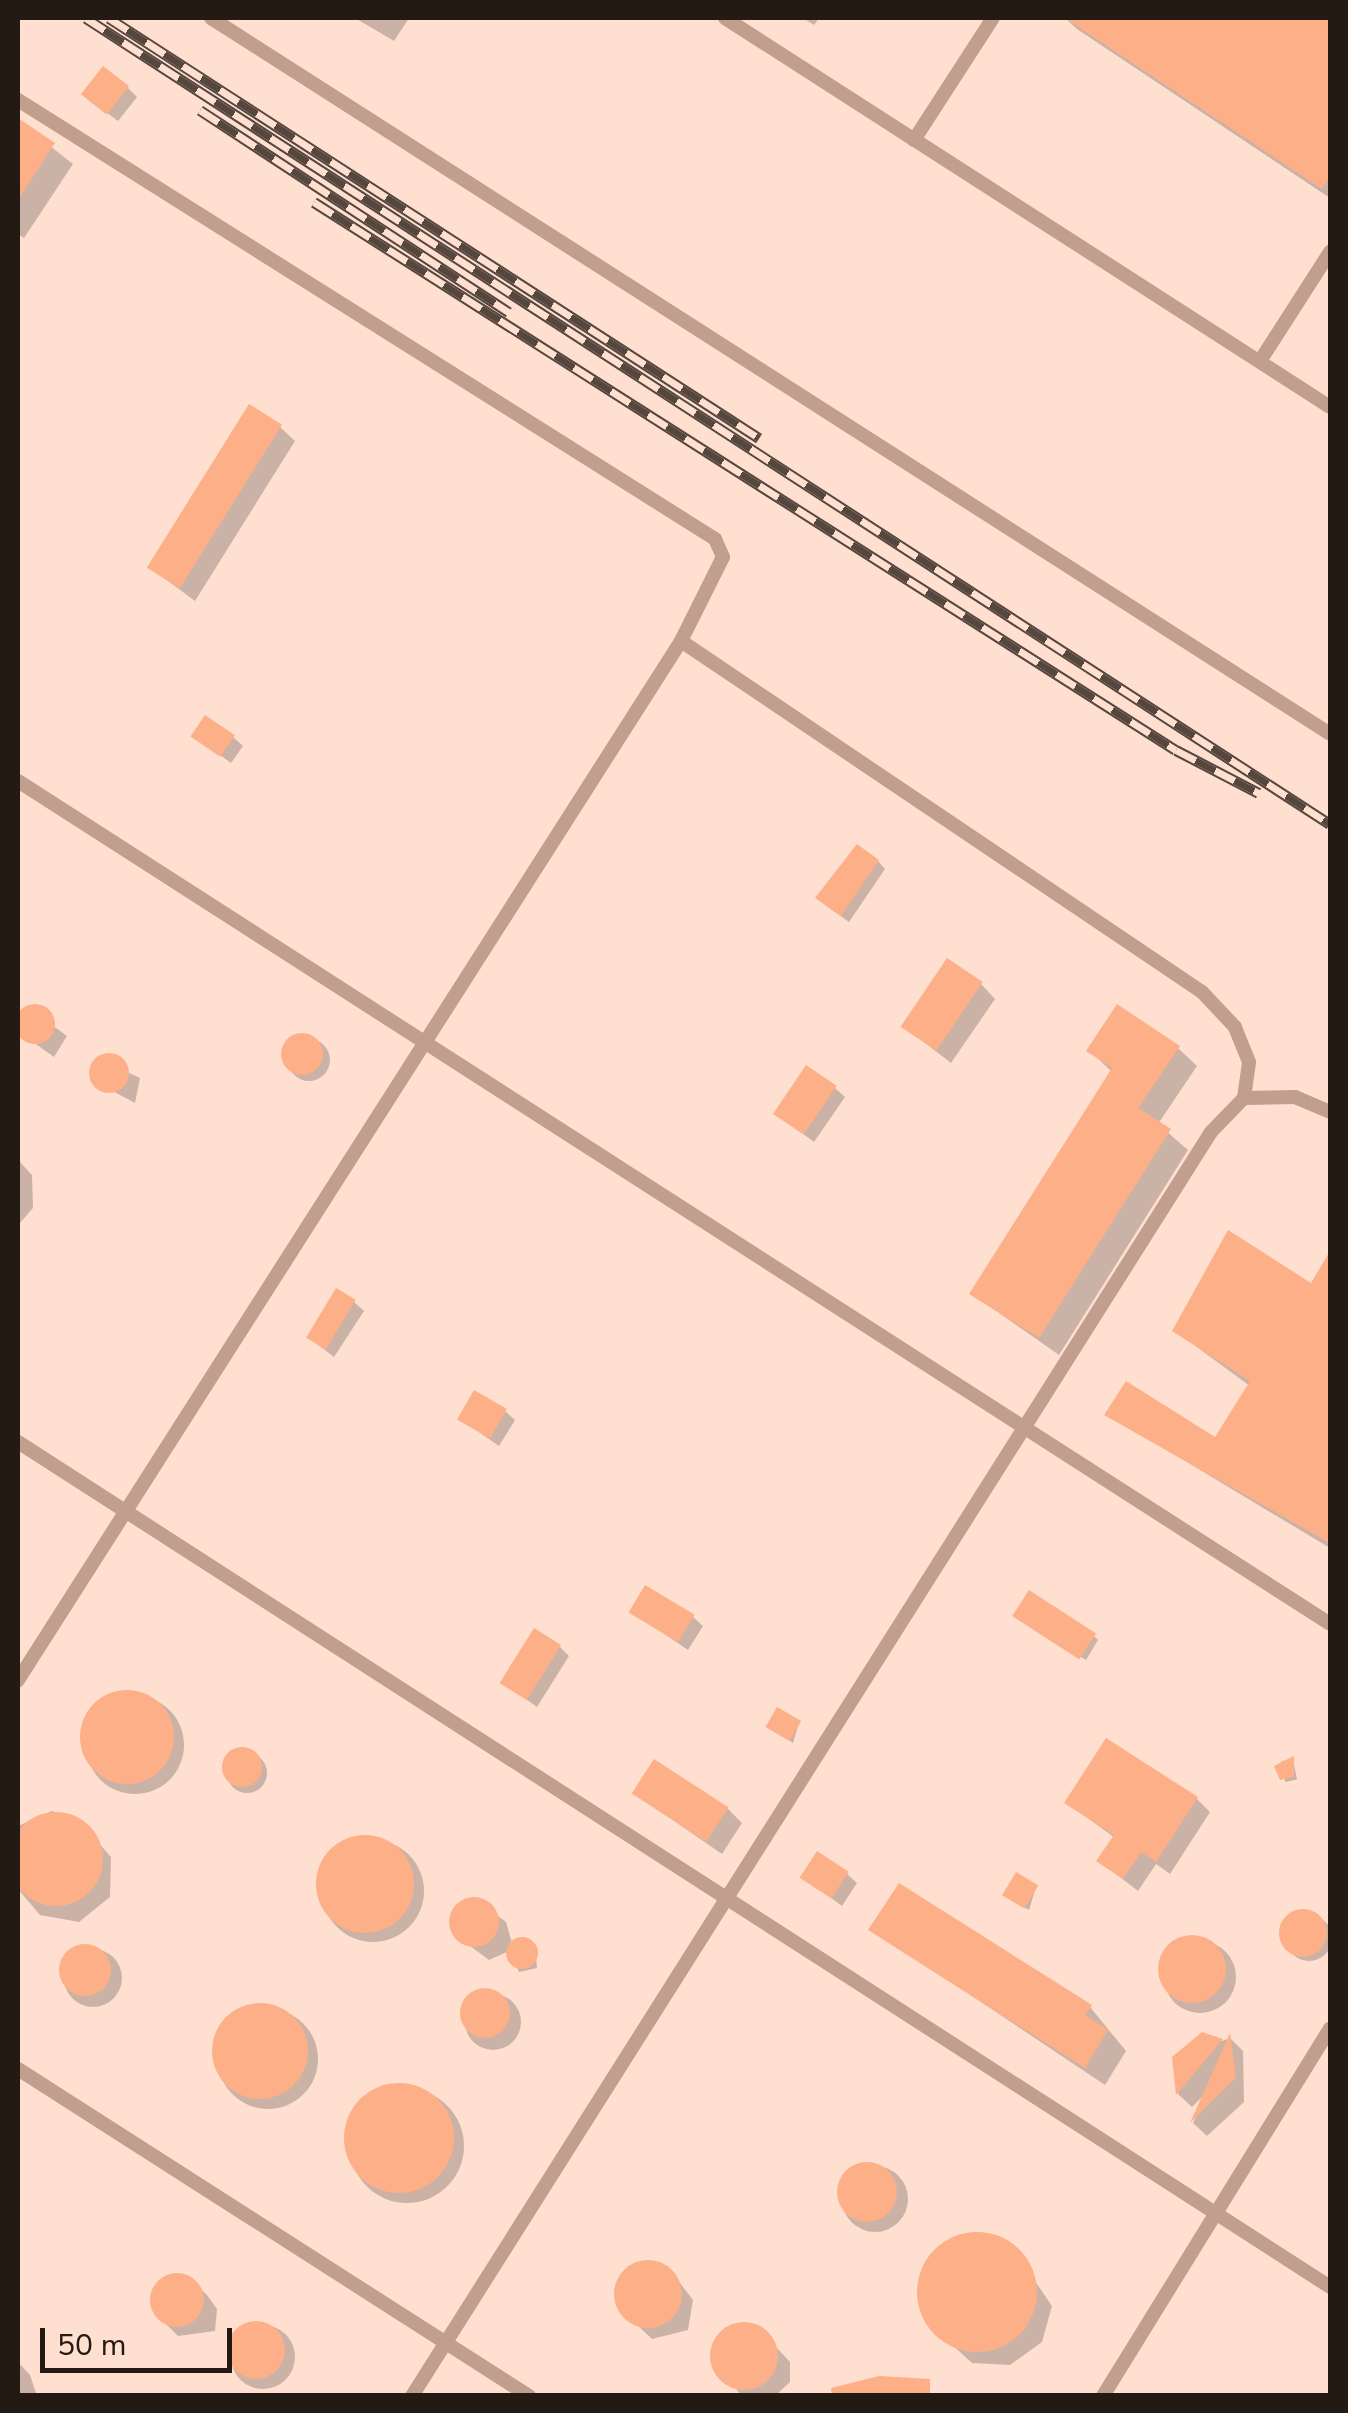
<!DOCTYPE html>
<style>
body{margin:0}
#map{position:relative;width:1348px;height:2413px;overflow:hidden;background:#fedfd0;font-family:"Nunito Sans",sans-serif}
div>[style]{position:absolute}
.shadow>*{inset:0;background:#0003;transform-origin:0 0}
.round{border-radius:50%}
.building>*{inset:0;background:#fdaf87;transform-origin:0 0}
.service>*{height:14px;margin:-7px;padding:0 7px;transform-origin:7px;border-radius:7px;background:#c19e8d}
.rail>*{height:11px;margin-top:-5.5px;transform-origin:0;background:repeating-linear-gradient(90deg,#fedfd0 0 22px,#55463e 0 44px);box-sizing:border-box;border-block:2px solid #55463e}
span{translate:-50% -50%;white-space:nowrap;text-align:center;line-height:1.15;-webkit-text-stroke:8px #fedfd0;paint-order:stroke}
.frame{position:absolute;inset:0;border:20px solid #241a14;pointer-events:none}
.scale{position:absolute;left:40px;top:2328px;width:192px;height:45px;box-sizing:border-box;border:5px solid #241a14;border-top:0;padding-left:12px;font-size:30px;line-height:35px;white-space:nowrap;color:#241a14;-webkit-text-stroke:8px #fedfd0;paint-order:stroke}
</style>
<div id="map">
<div class="shadow">
<div style="clip-path:polygon(355px 18px,409px 18px,394px 41px)"></div>
<div style="clip-path:polygon(803px 18px,819px 18px,814px 25px)"></div>
<div style="clip-path:polygon(1065px 18px,1330px 18px,1330px 198px,1077px 29px)"></div>
<div style="clip-path:polygon(128px 88px,137px 97px,118px 121px,94px 103px)"></div>
<div style="clip-path:polygon(18px 121px,73px 164px,24px 238px,18px 234px)"></div>
<div style="clip-path:polygon(280px 427px,295px 441px,195px 601px,149px 567px)"></div>
<div style="clip-path:polygon(194px 736px,233px 737px,243px 746px,231px 763px)"></div>
<div style="clip-path:polygon(878px 861px,885px 869px,849px 922px,825px 905px)"></div>
<div style="clip-path:polygon(981px 984px,995px 999px,951px 1063px,903px 1026px)"></div>
<div style="clip-path:polygon(29px 1008px,67px 1036px,54px 1057px,19px 1032px)"></div>
<div class="round" style="left:288px;top:1039px;width:42px;height:42px"></div>
<div style="clip-path:polygon(1178px 1048px,1197px 1066px,1158px 1124px,1188px 1150px,1059px 1355px,972px 1294px,1112px 1072px,1089px 1050px)"></div>
<div style="clip-path:polygon(99px 1059px,140px 1078px,135px 1103px,94px 1081px)"></div>
<div style="clip-path:polygon(835px 1088px,845px 1097px,814px 1142px,776px 1114px)"></div>
<div style="clip-path:polygon(18px 1160px,32px 1175px,33px 1208px,18px 1225px)"></div>
<div style="clip-path:polygon(1330px 1256px,1330px 1548px,1107px 1414px,1216px 1440px,1250px 1386px,1175px 1331px,1312px 1286px)"></div>
<div style="clip-path:polygon(354px 1302px,364px 1311px,334px 1357px,308px 1337px)"></div>
<div style="clip-path:polygon(505px 1411px,515px 1420px,499px 1446px,460px 1419px)"></div>
<div style="clip-path:polygon(631px 1611px,693px 1617px,703px 1626px,688px 1650px)"></div>
<div style="clip-path:polygon(1020px 1620px,1094px 1636px,1098px 1640px,1086px 1660px)"></div>
<div style="clip-path:polygon(560px 1647px,569px 1656px,537px 1707px,503px 1683px)"></div>
<div class="round" style="left:86px;top:1696px;width:98px;height:98px"></div>
<div style="clip-path:polygon(799px 1723px,793px 1743px,772px 1730px)"></div>
<div class="round" style="left:227px;top:1753px;width:40px;height:40px"></div>
<div style="left:1293px;top:1759px;width:21px;height:12px;rotate:79deg"></div>
<div style="clip-path:polygon(635px 1794px,728px 1809px,742px 1823px,722px 1854px)"></div>
<div style="clip-path:polygon(1196px 1798px,1210px 1812px,1170px 1874px,1156px 1864px,1138px 1891px,1099px 1861px,1115px 1838px,1067px 1803px)"></div>
<div style="clip-path:polygon(52px 1811px,78px 1820px,111px 1857px,110px 1897px,79px 1922px,40px 1915px,18px 1889px,18px 1826px)"></div>
<div class="round" style="left:322px;top:1840px;width:102px;height:102px"></div>
<div style="clip-path:polygon(847px 1874px,857px 1883px,842px 1906px,802px 1877px)"></div>
<div style="clip-path:polygon(1036px 1887px,1029px 1910px,1009px 1898px)"></div>
<div style="clip-path:polygon(475px 1899px,506px 1922px,512px 1943px,535px 1947px,537px 1968px,519px 1972px,509px 1951px,489px 1960px,458px 1937px,452px 1921px)"></div>
<div class="round" style="left:1286px;top:1915px;width:46px;height:46px"></div>
<div style="clip-path:polygon(872px 1929px,1090px 2007px,1126px 2051px,1105px 2085px)"></div>
<div class="round" style="left:1164px;top:1941px;width:72px;height:72px"></div>
<div class="round" style="left:64px;top:1949px;width:58px;height:58px"></div>
<div class="round" style="left:465px;top:1994px;width:56px;height:56px"></div>
<div class="round" style="left:218px;top:2009px;width:100px;height:100px"></div>
<div style="clip-path:polygon(1230px 2038px,1243px 2051px,1244px 2102px,1207px 2136px,1193px 2123px,1207px 2092px,1192px 2107px,1178px 2094px,1175px 2058px)"></div>
<div class="round" style="left:350px;top:2089px;width:114px;height:114px"></div>
<div class="round" style="left:842px;top:2166px;width:66px;height:66px"></div>
<div style="clip-path:polygon(954px 2239px,1009px 2243px,1052px 2306px,1042px 2342px,1010px 2365px,972px 2363px,926px 2321px,926px 2264px)"></div>
<div style="clip-path:polygon(634px 2266px,665px 2268px,680px 2283px,693px 2300px,688px 2330px,652px 2339px,636px 2324px,617px 2300px)"></div>
<div style="clip-path:polygon(166px 2278px,191px 2280px,207px 2295px,217px 2309px,215px 2331px,178px 2336px,163px 2321px,153px 2307px)"></div>
<div style="clip-path:polygon(740px 2325px,760px 2330px,790px 2362px,790px 2382px,775px 2396px,742px 2396px,713px 2362px,722px 2334px)"></div>
<div class="round" style="left:231px;top:2325px;width:64px;height:64px"></div>
<div style="clip-path:polygon(18px 2362px,30px 2375px,37px 2396px,18px 2396px)"></div>
</div>
<div class="building">
<div style="clip-path:polygon(1065px 18px,1330px 18px,1330px 176px,1322px 189px)"></div>
<div style="left:103px;top:66px;width:33px;height:36px;rotate:38deg"></div>
<div style="clip-path:polygon(18px 118px,55px 143px,18px 200px)"></div>
<div style="left:249px;top:404px;width:39px;height:193px;rotate:32deg"></div>
<div style="left:205px;top:715px;width:36px;height:26px;rotate:34deg"></div>
<div style="clip-path:polygon(857px 844px,879px 860px,841px 916px,815px 898px)"></div>
<div style="left:947px;top:958px;width:43px;height:83px;rotate:34deg"></div>
<div style="clip-path:polygon(1117px 1004px,1180px 1046px,1138px 1108px,1171px 1129px,1039px 1338px,969px 1294px,1112px 1068px,1086px 1051px)"></div>
<div class="round" style="left:15px;top:1004px;width:40px;height:40px"></div>
<div class="round" style="left:281px;top:1033px;width:42px;height:42px"></div>
<div class="round" style="left:89px;top:1053px;width:40px;height:40px"></div>
<div style="left:806px;top:1065px;width:37px;height:59px;rotate:34deg"></div>
<div style="clip-path:polygon(1228px 1230px,1311px 1283px,1330px 1251px,1330px 1543px,1104px 1415px,1126px 1381px,1215px 1437px,1250px 1381px,1172px 1331px)"></div>
<div style="left:336px;top:1288px;width:23px;height:58px;rotate:31deg"></div>
<div style="left:474px;top:1390px;width:38px;height:34px;rotate:30deg"></div>
<div style="left:645px;top:1585px;width:58px;height:32px;rotate:31deg"></div>
<div style="left:1029px;top:1590px;width:80px;height:31px;rotate:33deg"></div>
<div style="left:534px;top:1628px;width:32px;height:65px;rotate:32deg"></div>
<div class="round" style="left:80px;top:1690px;width:94px;height:94px"></div>
<div style="left:777px;top:1707px;width:28px;height:23px;rotate:30deg"></div>
<div style="clip-path:polygon(1106px 1738px,1198px 1797px,1156px 1862px,1141px 1852px,1123px 1879px,1096px 1861px,1114px 1835px,1064px 1803px)"></div>
<div class="round" style="left:222px;top:1747px;width:40px;height:40px"></div>
<div style="clip-path:polygon(1294px 1756px,1294px 1777px,1280px 1780px,1274px 1766px)"></div>
<div style="left:654px;top:1759px;width:89px;height:41px;rotate:33deg"></div>
<div class="round" style="left:9px;top:1812px;width:94px;height:94px"></div>
<div class="round" style="left:316px;top:1835px;width:98px;height:98px"></div>
<div style="left:817px;top:1851px;width:38px;height:32px;rotate:33deg"></div>
<div style="left:1016px;top:1872px;width:26px;height:27px;rotate:31deg"></div>
<div style="clip-path:polygon(899px 1883px,1092px 2005px,1085px 2015px,1108px 2030px,1085px 2068px,868px 1930px)"></div>
<div class="round" style="left:449px;top:1897px;width:50px;height:50px"></div>
<div class="round" style="left:1279px;top:1909px;width:48px;height:48px"></div>
<div class="round" style="left:1158px;top:1935px;width:68px;height:68px"></div>
<div class="round" style="left:506px;top:1937px;width:32px;height:32px"></div>
<div class="round" style="left:59px;top:1944px;width:52px;height:52px"></div>
<div class="round" style="left:460px;top:1988px;width:50px;height:50px"></div>
<div class="round" style="left:212px;top:2003px;width:96px;height:96px"></div>
<div style="clip-path:polygon(1202px 2032px,1223px 2039px,1176px 2095px,1172px 2057px)"></div>
<div style="clip-path:polygon(1230px 2033px,1236px 2077px,1190px 2123px)"></div>
<div class="round" style="left:344px;top:2083px;width:110px;height:110px"></div>
<div class="round" style="left:837px;top:2162px;width:60px;height:60px"></div>
<div class="round" style="left:917px;top:2232px;width:120px;height:120px"></div>
<div class="round" style="left:614px;top:2260px;width:68px;height:68px"></div>
<div class="round" style="left:150px;top:2273px;width:54px;height:54px"></div>
<div class="round" style="left:227px;top:2321px;width:58px;height:58px"></div>
<div class="round" style="left:710px;top:2322px;width:68px;height:68px"></div>
<div style="clip-path:polygon(879px 2376px,930px 2379px,930px 2396px,832px 2396px,831px 2388px)"></div>
</div>
<div class="service">
<div style="left:211px;top:18px;width:1328px;rotate:32.61deg"></div>
<div style="left:725px;top:18px;width:719px;rotate:32.74deg"></div>
<div style="left:18px;top:100px;width:824px;rotate:32.2deg"></div>
<div style="left:715px;top:539px;width:20px;rotate:66deg"></div>
<div style="left:723px;top:557px;width:94px;rotate:116.6deg"></div>
<div style="left:681px;top:641px;width:1233px;rotate:122.54deg"></div>
<div style="left:914px;top:140px;width:145px;rotate:-57.1deg"></div>
<div style="left:1260px;top:361px;width:130px;rotate:-57.3deg"></div>
<div style="left:18px;top:781px;width:1559px;rotate:32.72deg"></div>
<div style="left:1244px;top:1098px;width:51px;rotate:-1.1deg"></div>
<div style="left:1295px;top:1097px;width:38px;rotate:23deg"></div>
<div style="left:18px;top:1442px;width:1561px;rotate:32.78deg"></div>
<div style="left:18px;top:2069px;width:607px;rotate:32.62deg"></div>
<div style="left:412px;top:2396px;width:1495px;rotate:-57.7deg"></div>
<div style="left:1211px;top:1132px;width:47px;rotate:-45.9deg"></div>
<div style="left:1244px;top:1098px;width:36px;rotate:-82deg"></div>
<div style="left:1249px;top:1062px;width:38px;rotate:-112deg"></div>
<div style="left:1235px;top:1027px;width:48px;rotate:-133.3deg"></div>
<div style="left:1202px;top:992px;width:628px;rotate:-146.03deg"></div>
<div style="left:1103px;top:2396px;width:432px;rotate:-58.3deg"></div>
</div>
<div class="rail">
<div style="left:86px;top:18px;width:1482px;rotate:32.94deg"></div>
<div style="left:109px;top:18px;width:774px;rotate:32.87deg"></div>
<div style="left:200px;top:110px;width:369px;rotate:33.2deg"></div>
<div style="left:314px;top:202px;width:1021px;rotate:32.45deg"></div>
<div style="left:1176px;top:750px;width:93px;rotate:27.4deg"></div>
</div>
<div class="frame"></div>
<div class="scale">50 m</div>
</div>
